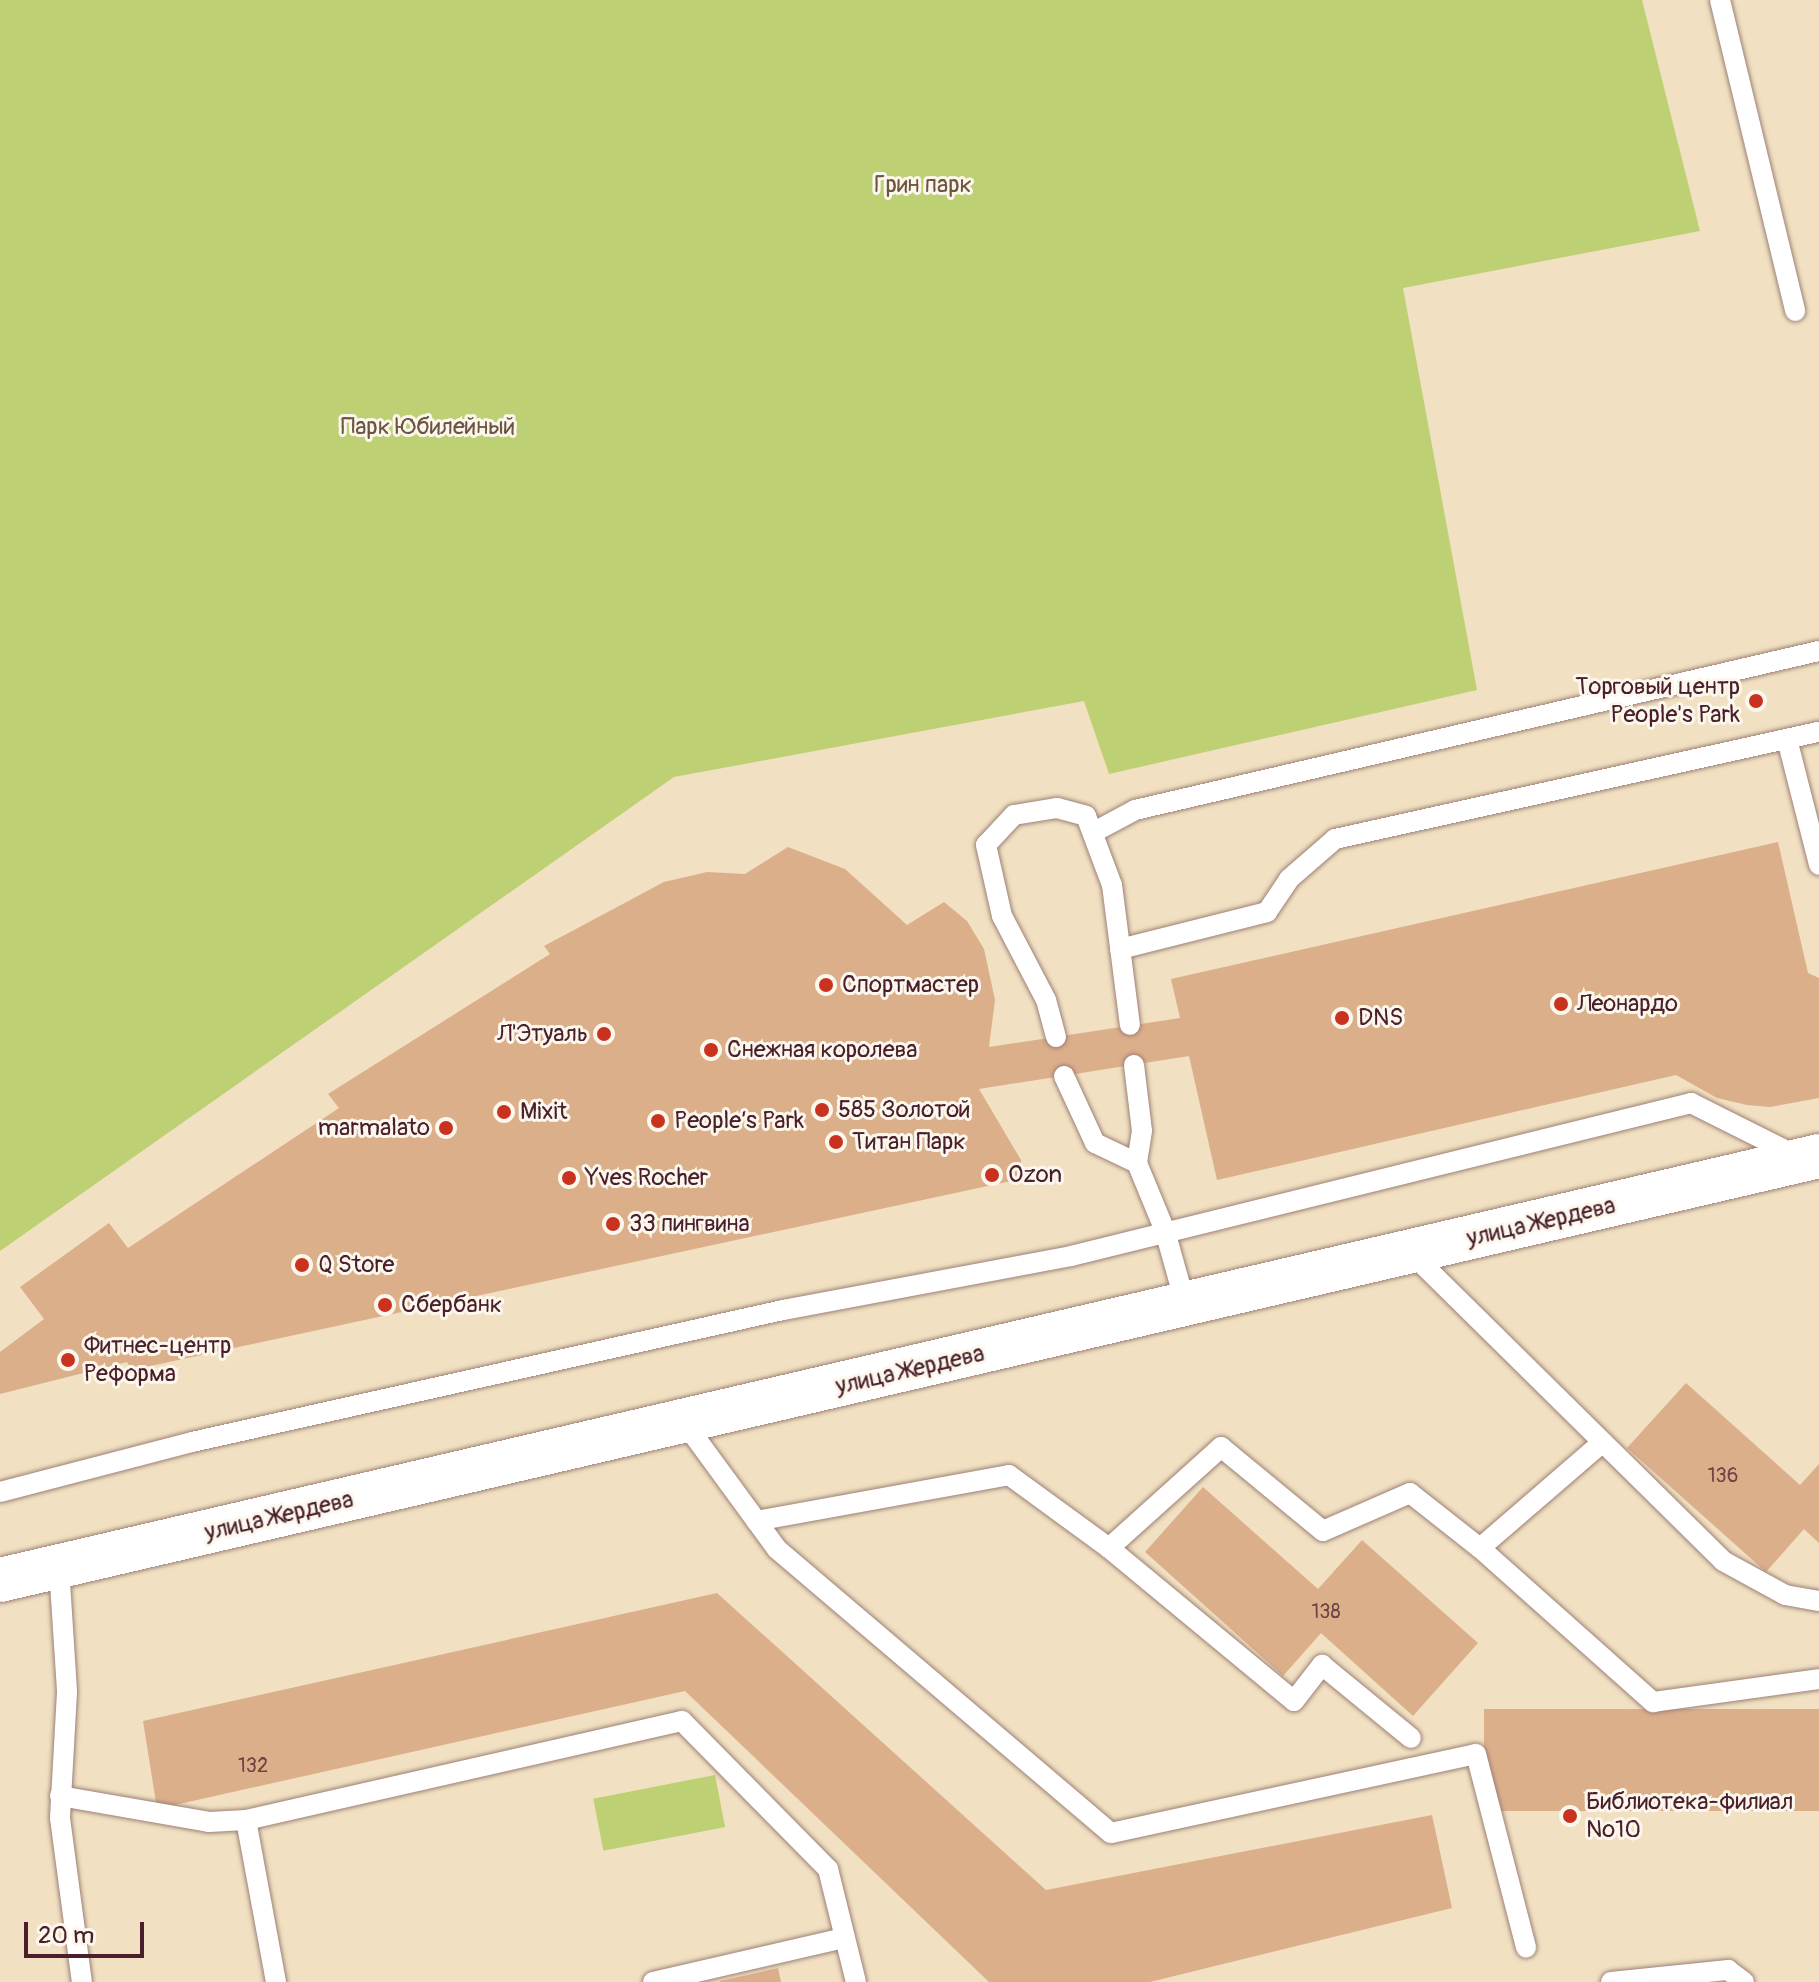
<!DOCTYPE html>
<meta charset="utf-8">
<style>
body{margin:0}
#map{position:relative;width:1819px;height:1982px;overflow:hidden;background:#f1e0c2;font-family:Pangolin,sans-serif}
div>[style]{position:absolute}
.green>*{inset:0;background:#bdd073;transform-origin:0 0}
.building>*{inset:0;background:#dcaf8b;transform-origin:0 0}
.roads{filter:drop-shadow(0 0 2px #9e8076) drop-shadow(0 0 2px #9e8076)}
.service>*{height:20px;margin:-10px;padding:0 10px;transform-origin:10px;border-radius:10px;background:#fff}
.secondary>*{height:44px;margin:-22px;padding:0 22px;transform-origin:22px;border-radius:22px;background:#fff}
.dots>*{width:22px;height:22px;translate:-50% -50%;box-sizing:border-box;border:4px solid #fbf7ec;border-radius:50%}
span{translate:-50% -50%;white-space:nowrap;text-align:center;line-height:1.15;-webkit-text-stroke:6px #fbf7ec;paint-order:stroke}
.number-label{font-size:20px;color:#6e4343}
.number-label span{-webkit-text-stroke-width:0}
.park-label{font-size:24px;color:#6c5441}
.poi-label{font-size:24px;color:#4a1f2b}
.right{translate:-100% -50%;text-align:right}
.left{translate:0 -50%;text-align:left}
.street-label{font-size:24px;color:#4a1f2b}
.scale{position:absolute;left:24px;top:1922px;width:120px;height:36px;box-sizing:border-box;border:4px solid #4a1f2b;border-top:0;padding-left:10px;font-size:24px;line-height:28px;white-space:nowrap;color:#4a1f2b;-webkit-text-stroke:6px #fbf7ec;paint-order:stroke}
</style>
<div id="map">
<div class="green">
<div style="clip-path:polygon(0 0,1642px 0,1700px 231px,1403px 288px,1477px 690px,1109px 774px,1084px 701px,674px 777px,0 1251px)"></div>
<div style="left:715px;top:1775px;width:53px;height:124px;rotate:79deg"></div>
</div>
<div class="building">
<div style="clip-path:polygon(1778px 842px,1808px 973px,1819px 978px,1819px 1098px,1770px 1107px,1747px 1105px,1717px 1098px,1676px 1075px,1217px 1180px,1189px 1056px,979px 1089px,1021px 1160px,1020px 1179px,132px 1370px,127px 1362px,0 1394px,0 1352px,44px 1319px,20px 1287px,109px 1223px,128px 1248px,339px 1108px,328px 1094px,550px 954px,544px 946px,664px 882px,707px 872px,745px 874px,788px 847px,845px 869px,907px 925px,944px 902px,967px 921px,984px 949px,995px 1000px,989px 1047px,1180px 1018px,1171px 979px)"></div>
<div style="clip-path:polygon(1686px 1383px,1800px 1485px,1819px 1464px,1819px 1543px,1804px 1529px,1766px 1572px,1627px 1448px)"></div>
<div style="clip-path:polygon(1203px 1487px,1318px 1589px,1362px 1540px,1478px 1643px,1413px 1716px,1321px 1633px,1283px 1676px,1145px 1552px)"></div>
<div style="clip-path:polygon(717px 1593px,1046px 1890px,1432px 1815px,1452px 1908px,1150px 1982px,989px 1982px,685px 1691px,157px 1809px,143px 1721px)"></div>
<div style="left:1819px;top:1709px;width:102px;height:335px;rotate:90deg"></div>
<div style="clip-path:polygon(778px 1968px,781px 1982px,720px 1982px,720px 1981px)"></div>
</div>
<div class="roads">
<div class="service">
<div style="left:1720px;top:0;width:320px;rotate:76.4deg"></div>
<div style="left:1787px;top:739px;width:130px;rotate:75.7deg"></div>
<div style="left:1094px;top:832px;width:47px;rotate:-28.2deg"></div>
<div style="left:1135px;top:810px;width:702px;rotate:-13.09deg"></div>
<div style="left:1120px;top:949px;width:152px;rotate:-14.1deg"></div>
<div style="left:1267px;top:912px;width:40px;rotate:-56deg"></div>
<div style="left:1289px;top:879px;width:61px;rotate:-41deg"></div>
<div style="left:1335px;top:839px;width:496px;rotate:-12.5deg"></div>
<div style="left:1056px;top:1037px;width:38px;rotate:-105deg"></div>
<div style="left:1046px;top:1000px;width:95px;rotate:-117.6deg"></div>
<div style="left:1002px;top:916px;width:73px;rotate:-102.7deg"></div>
<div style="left:986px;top:845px;width:41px;rotate:-47deg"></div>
<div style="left:1014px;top:815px;width:44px;rotate:-9.2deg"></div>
<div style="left:1057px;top:808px;width:30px;rotate:15deg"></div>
<div style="left:1086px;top:816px;width:74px;rotate:69.4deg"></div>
<div style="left:1112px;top:885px;width:141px;rotate:82.7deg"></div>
<div style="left:1134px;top:1065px;width:66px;rotate:83.1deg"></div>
<div style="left:1142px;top:1131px;width:32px;rotate:99deg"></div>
<div style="left:1137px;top:1163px;width:74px;rotate:67.6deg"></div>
<div style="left:1165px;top:1231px;width:78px;rotate:74.4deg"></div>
<div style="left:1064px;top:1076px;width:74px;rotate:65.2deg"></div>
<div style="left:1095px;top:1143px;width:47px;rotate:25.5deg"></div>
<div style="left:1411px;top:1253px;width:438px;rotate:44.6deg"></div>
<div style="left:1723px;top:1561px;width:71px;rotate:28.7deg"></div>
<div style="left:1785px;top:1595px;width:35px;rotate:10deg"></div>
<div style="left:684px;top:1422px;width:157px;rotate:53.8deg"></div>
<div style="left:777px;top:1549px;width:438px;rotate:40.4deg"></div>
<div style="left:1111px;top:1833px;width:373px;rotate:-12.2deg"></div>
<div style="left:1476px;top:1754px;width:200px;rotate:75.5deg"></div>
<div style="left:0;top:1492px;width:198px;rotate:-14.6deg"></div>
<div style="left:192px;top:1442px;width:606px;rotate:-12.59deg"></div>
<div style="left:783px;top:1310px;width:293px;rotate:-10.6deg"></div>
<div style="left:1071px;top:1256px;width:639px;rotate:-13.86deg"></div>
<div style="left:1691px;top:1103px;width:116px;rotate:26.6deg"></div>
<div style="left:756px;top:1521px;width:257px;rotate:-10.3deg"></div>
<div style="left:1009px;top:1475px;width:124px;rotate:36.1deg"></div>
<div style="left:1109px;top:1548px;width:151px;rotate:-42deg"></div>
<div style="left:1221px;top:1447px;width:132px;rotate:39.5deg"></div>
<div style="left:1323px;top:1531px;width:95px;rotate:-23.6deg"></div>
<div style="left:1410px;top:1493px;width:89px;rotate:38.2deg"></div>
<div style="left:1480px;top:1548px;width:162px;rotate:-40.8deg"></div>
<div style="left:1109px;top:1548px;width:240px;rotate:39.6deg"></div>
<div style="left:1294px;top:1701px;width:46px;rotate:-52.1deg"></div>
<div style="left:1322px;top:1665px;width:115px;rotate:39.4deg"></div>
<div style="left:1480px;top:1548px;width:232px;rotate:41.7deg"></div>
<div style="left:1653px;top:1702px;width:168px;rotate:-7.9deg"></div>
<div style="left:59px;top:1567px;width:125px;rotate:86.3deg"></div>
<div style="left:67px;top:1692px;width:126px;rotate:93.2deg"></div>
<div style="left:60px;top:1818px;width:165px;rotate:82.4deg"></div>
<div style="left:60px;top:1796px;width:151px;rotate:9.9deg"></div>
<div style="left:209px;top:1822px;width:37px;rotate:-3deg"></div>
<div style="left:246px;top:1820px;width:447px;rotate:-12.8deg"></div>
<div style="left:682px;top:1721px;width:208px;rotate:45.4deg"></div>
<div style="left:828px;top:1869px;width:116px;rotate:76.1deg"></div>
<div style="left:246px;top:1820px;width:165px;rotate:79.5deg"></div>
<div style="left:653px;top:1982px;width:196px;rotate:-13deg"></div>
<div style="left:1611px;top:1982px;width:118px;rotate:-5.9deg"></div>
<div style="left:1728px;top:1970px;width:20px;rotate:37deg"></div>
</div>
<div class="secondary">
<div style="left:0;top:1580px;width:1868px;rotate:-13.12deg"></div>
</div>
</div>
<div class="dots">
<div style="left:1756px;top:701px;background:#c8321e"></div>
<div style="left:826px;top:985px;background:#c8321e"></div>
<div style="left:1561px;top:1004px;background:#c8321e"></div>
<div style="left:1342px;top:1018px;background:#c8321e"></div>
<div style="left:604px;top:1034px;background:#c8321e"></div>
<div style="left:711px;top:1050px;background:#c8321e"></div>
<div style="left:822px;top:1110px;background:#c8321e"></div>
<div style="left:504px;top:1112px;background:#c8321e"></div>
<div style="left:658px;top:1121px;background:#c8321e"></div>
<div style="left:446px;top:1128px;background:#c8321e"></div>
<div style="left:836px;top:1142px;background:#c8321e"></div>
<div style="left:992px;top:1175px;background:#c8321e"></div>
<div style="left:569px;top:1178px;background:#c8321e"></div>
<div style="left:613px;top:1224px;background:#c8321e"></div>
<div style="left:302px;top:1265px;background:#c8321e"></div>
<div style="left:385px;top:1305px;background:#c8321e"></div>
<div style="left:68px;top:1360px;background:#c8321e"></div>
<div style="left:1570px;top:1816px;background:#c8321e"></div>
</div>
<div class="number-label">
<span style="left:1723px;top:1475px">136</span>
<span style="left:1326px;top:1611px">138</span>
<span style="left:253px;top:1765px">132</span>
</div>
<div class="park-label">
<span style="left:923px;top:185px">Грин парк</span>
<span style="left:428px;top:427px">Парк Юбилейный</span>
</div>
<div class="poi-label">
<span class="right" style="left:1740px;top:701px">Торговый центр<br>People's Park</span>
<span class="left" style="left:842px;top:985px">Спортмастер</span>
<span class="left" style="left:1577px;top:1004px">Леонардо</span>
<span class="left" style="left:1358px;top:1018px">DNS</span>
<span class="right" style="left:588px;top:1034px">Л'Этуаль</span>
<span class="left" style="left:727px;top:1050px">Снежная королева</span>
<span class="left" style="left:838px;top:1110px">585 Золотой</span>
<span class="left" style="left:520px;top:1112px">Mixit</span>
<span class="left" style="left:674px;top:1121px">People’s Park</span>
<span class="right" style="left:430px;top:1128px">marmalato</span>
<span class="left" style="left:852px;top:1142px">Титан Парк</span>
<span class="left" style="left:1008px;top:1175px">Ozon</span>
<span class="left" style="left:585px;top:1178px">Yves Rocher</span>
<span class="left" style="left:629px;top:1224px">33 пингвина</span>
<span class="left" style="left:318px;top:1265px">Q Store</span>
<span class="left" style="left:401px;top:1305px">Сбербанк</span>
<span class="left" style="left:84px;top:1360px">Фитнес-центр<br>Реформа</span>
<span class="left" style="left:1586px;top:1816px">Библиотека-филиал<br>№10</span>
</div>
<div class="street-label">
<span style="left:1541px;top:1222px;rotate:-13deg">улица Жердева</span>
<span style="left:910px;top:1370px;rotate:-13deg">улица Жердева</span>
<span style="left:279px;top:1516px;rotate:-13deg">улица Жердева</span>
</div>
<div class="scale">20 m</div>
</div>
